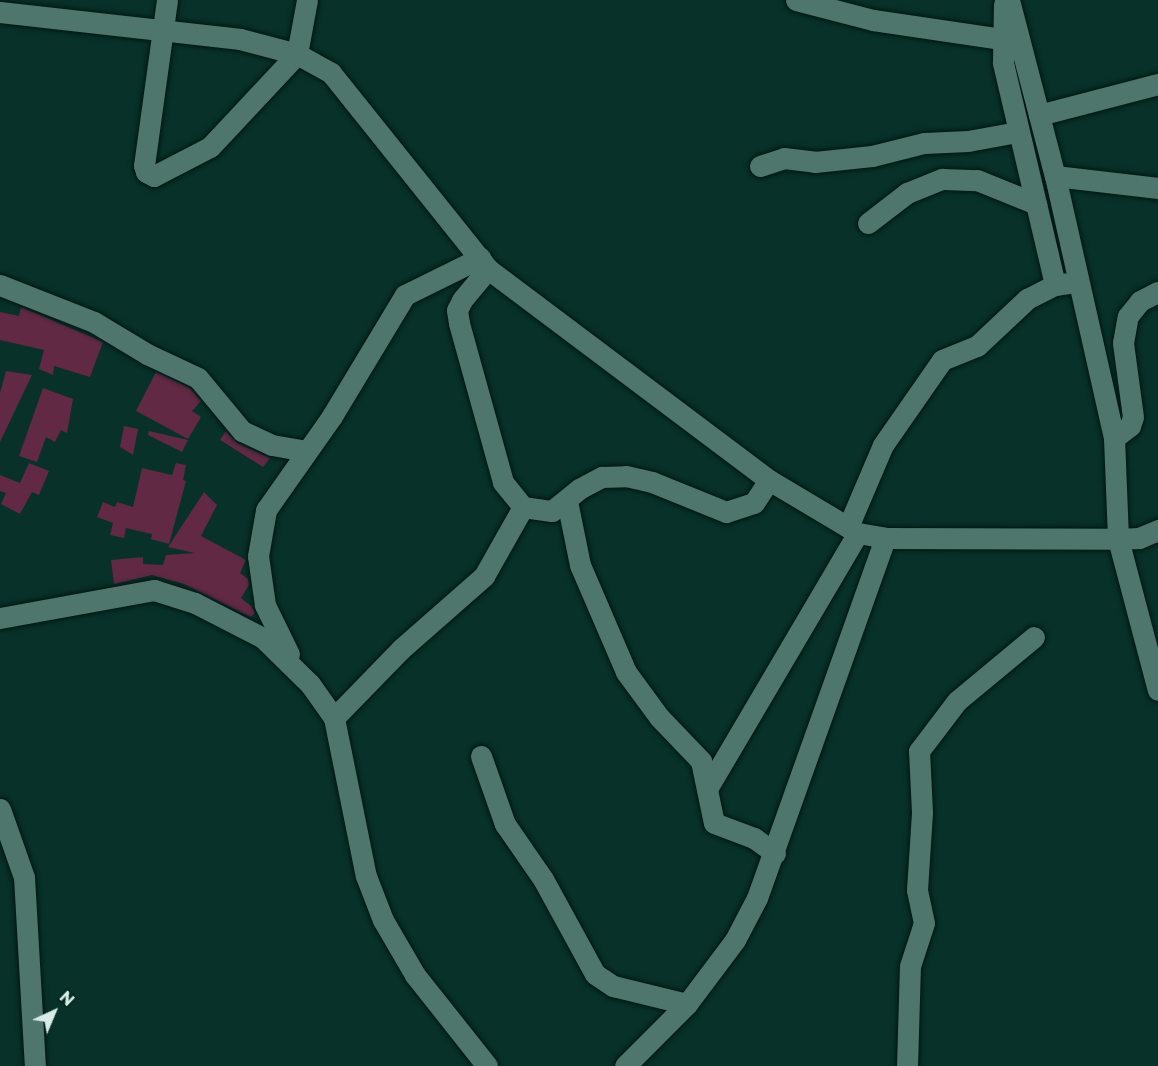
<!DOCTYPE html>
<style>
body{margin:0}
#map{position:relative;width:1158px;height:1066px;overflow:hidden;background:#073129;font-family:Montserrat,sans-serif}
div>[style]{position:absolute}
.building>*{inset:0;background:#612944}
.roads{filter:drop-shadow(0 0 2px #001712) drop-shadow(0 0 2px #001712)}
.minor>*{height:21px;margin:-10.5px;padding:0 10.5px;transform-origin:10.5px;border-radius:10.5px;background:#4e766c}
span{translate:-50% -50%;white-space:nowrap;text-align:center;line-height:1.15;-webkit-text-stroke:4.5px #002720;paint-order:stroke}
.north{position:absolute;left:24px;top:982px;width:60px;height:60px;-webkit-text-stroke:4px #002720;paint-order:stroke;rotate:44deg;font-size:16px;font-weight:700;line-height:24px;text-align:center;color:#d7ece7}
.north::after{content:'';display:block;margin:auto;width:21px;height:27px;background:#d7ece7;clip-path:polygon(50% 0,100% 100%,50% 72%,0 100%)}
</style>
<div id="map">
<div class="building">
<div style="clip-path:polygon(21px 307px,103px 342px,90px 377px,54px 366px,53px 375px,39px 369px,44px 350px,0 340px,0 312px,19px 316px)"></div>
<div style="clip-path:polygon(6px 371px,32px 375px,0 442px,0 393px)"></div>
<div style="clip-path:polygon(156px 372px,190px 388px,201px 401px,192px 411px,201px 417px,188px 439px,136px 411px)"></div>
<div style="clip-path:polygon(43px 388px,73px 399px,67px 433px,61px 430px,55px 442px,46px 437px,37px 462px,19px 456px)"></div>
<div style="clip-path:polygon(124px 426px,138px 429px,133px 455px,120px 447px)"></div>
<div style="clip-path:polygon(149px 431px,188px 440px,182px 452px,148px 435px)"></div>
<div style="clip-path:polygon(226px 431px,237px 443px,270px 458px,263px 467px,220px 440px)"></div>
<div style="clip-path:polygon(29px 463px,49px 471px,39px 495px,32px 492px,20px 514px,1px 504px,6px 493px,0 491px,0 475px,20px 483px)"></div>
<div style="clip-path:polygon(176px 463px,186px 465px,183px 480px,186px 481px,169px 544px,151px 539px,152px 534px,126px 528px,124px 538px,110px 535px,113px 523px,97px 517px,103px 502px,115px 507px,117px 502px,133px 507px,142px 468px,172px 475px)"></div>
<div style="clip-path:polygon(204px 492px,217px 505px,201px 536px,246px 560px,240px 573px,248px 579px,249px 585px,241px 598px,252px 607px,255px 613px,251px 617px,184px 584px,152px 575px,114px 584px,111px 560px,143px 557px,143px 564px,163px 565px,166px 555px,195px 553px,168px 547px)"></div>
</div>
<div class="roads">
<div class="minor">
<div style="left:167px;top:0;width:167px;rotate:97.9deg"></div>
<div style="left:144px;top:165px;width:7px;rotate:74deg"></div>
<div style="left:146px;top:172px;width:9px;rotate:27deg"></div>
<div style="left:154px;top:176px;width:63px;rotate:-27.4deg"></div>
<div style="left:210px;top:147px;width:127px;rotate:-46.9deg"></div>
<div style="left:297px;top:54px;width:55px;rotate:-79.5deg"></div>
<div style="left:796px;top:0;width:80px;rotate:14.6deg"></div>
<div style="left:873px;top:20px;width:130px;rotate:8.4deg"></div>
<div style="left:1009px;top:0;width:182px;rotate:75.4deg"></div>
<div style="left:1055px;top:176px;width:269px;rotate:77.3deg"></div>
<div style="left:1114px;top:438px;width:101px;rotate:87.7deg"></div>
<div style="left:1118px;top:539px;width:156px;rotate:75.2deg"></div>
<div style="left:1004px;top:4px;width:59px;rotate:91deg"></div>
<div style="left:1003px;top:63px;width:228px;rotate:76.8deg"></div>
<div style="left:0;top:12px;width:242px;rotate:6.4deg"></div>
<div style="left:240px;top:39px;width:59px;rotate:14.7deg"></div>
<div style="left:297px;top:54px;width:39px;rotate:29deg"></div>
<div style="left:331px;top:73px;width:251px;rotate:51.3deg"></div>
<div style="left:488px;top:269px;width:351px;rotate:36.9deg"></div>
<div style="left:769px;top:480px;width:104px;rotate:30.8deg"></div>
<div style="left:858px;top:533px;width:27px;rotate:10deg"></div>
<div style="left:885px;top:538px;width:233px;rotate:0.2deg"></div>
<div style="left:1118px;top:539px;width:21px;rotate:-3deg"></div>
<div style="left:1139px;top:538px;width:21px;rotate:-23deg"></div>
<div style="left:1039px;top:115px;width:123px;rotate:-14.6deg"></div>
<div style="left:760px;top:166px;width:25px;rotate:-18deg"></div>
<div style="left:784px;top:158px;width:31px;rotate:7deg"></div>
<div style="left:815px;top:162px;width:57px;rotate:-6deg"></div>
<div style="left:872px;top:156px;width:54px;rotate:-14deg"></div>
<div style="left:924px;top:143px;width:44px;rotate:-2.6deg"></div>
<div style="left:968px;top:141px;width:50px;rotate:-10.4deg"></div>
<div style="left:1055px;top:176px;width:104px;rotate:6.6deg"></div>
<div style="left:868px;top:223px;width:49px;rotate:-37.6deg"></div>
<div style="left:907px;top:193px;width:38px;rotate:-22deg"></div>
<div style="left:942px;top:179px;width:35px;rotate:2deg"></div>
<div style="left:977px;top:180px;width:64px;rotate:22.1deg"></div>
<div style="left:0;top:285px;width:101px;rotate:21.5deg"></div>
<div style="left:94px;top:322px;width:62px;rotate:31.1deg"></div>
<div style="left:147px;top:354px;width:56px;rotate:25.2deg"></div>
<div style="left:198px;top:378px;width:69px;rotate:50.3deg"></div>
<div style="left:242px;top:431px;width:33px;rotate:25deg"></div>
<div style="left:272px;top:445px;width:34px;rotate:10deg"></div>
<div style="left:1114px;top:438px;width:20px;rotate:-37deg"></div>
<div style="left:1130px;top:426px;width:9px;rotate:-72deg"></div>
<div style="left:1133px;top:417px;width:75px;rotate:-97.7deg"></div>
<div style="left:1123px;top:343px;width:27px;rotate:-80deg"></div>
<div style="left:1128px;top:316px;width:19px;rotate:-51deg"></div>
<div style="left:1140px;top:301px;width:20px;rotate:-27deg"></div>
<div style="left:567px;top:501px;width:65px;rotate:78.5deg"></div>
<div style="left:580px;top:565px;width:116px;rotate:66.7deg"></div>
<div style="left:626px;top:672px;width:56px;rotate:53.7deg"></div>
<div style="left:659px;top:717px;width:61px;rotate:46.3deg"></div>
<div style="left:701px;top:761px;width:63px;rotate:78.2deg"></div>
<div style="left:714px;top:823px;width:43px;rotate:20.6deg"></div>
<div style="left:754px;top:838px;width:26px;rotate:36deg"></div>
<div style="left:523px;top:507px;width:29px;rotate:8deg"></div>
<div style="left:552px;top:511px;width:35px;rotate:-39deg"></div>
<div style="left:579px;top:489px;width:26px;rotate:-28deg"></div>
<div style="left:602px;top:477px;width:24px;rotate:-2deg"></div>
<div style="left:626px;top:476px;width:27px;rotate:13deg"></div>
<div style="left:652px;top:482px;width:80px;rotate:22.1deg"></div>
<div style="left:726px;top:512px;width:29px;rotate:-18deg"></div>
<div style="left:754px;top:503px;width:27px;rotate:-57deg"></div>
<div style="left:848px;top:527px;width:89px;rotate:-66.9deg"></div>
<div style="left:883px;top:445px;width:103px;rotate:-55.2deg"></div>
<div style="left:942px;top:360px;width:38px;rotate:-22deg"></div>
<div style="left:977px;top:346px;width:69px;rotate:-43.2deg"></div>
<div style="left:1027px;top:299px;width:31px;rotate:-27deg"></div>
<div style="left:1055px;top:285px;width:22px;rotate:-8deg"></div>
<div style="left:0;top:618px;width:157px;rotate:-10.3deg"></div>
<div style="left:154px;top:590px;width:43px;rotate:17.6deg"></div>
<div style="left:195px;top:603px;width:76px;rotate:27.2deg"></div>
<div style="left:263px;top:638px;width:66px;rotate:44.4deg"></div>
<div style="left:310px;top:684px;width:42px;rotate:54.8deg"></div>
<div style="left:334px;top:718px;width:161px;rotate:78.6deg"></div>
<div style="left:366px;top:876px;width:47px;rotate:68.9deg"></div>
<div style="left:383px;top:920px;width:64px;rotate:59.8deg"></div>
<div style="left:415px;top:975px;width:116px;rotate:51.6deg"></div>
<div style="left:289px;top:654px;width:55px;rotate:-116.1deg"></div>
<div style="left:265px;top:605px;width:49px;rotate:-98.1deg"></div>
<div style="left:258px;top:556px;width:47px;rotate:-80.1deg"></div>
<div style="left:266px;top:510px;width:115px;rotate:-54.9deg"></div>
<div style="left:332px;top:416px;width:141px;rotate:-58.9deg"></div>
<div style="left:405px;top:295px;width:84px;rotate:-26.3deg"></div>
<div style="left:334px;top:718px;width:96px;rotate:-45.8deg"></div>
<div style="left:401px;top:649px;width:111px;rotate:-41.3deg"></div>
<div style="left:484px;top:576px;width:79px;rotate:-60.5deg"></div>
<div style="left:523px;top:507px;width:32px;rotate:-129deg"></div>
<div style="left:503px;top:482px;width:165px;rotate:-105.5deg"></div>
<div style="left:459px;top:323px;width:13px;rotate:-99deg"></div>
<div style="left:457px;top:310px;width:11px;rotate:-63deg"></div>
<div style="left:462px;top:300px;width:40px;rotate:-50deg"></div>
<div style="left:481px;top:756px;width:72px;rotate:70.6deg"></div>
<div style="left:505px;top:824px;width:67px;rotate:55.4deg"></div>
<div style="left:543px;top:879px;width:108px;rotate:61.3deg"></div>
<div style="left:595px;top:974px;width:22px;rotate:34deg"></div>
<div style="left:613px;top:986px;width:76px;rotate:13.7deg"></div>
<div style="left:707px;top:789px;width:297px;rotate:-59.5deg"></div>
<div style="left:0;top:809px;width:72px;rotate:70.6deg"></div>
<div style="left:24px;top:877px;width:189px;rotate:86.7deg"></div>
<div style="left:625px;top:1066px;width:88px;rotate:-45deg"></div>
<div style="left:687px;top:1004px;width:80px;rotate:-53.1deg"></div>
<div style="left:735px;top:940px;width:47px;rotate:-62.4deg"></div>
<div style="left:757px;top:898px;width:382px;rotate:-70.4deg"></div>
<div style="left:907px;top:1066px;width:100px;rotate:-88.3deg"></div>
<div style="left:910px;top:966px;width:45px;rotate:-72deg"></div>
<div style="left:924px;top:923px;width:34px;rotate:-102deg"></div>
<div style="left:917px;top:890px;width:78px;rotate:-86.3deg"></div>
<div style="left:922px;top:812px;width:61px;rotate:-92.8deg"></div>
<div style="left:919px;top:751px;width:63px;rotate:-52.8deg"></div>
<div style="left:957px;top:701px;width:100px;rotate:-39.7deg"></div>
</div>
</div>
<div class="north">N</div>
</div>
